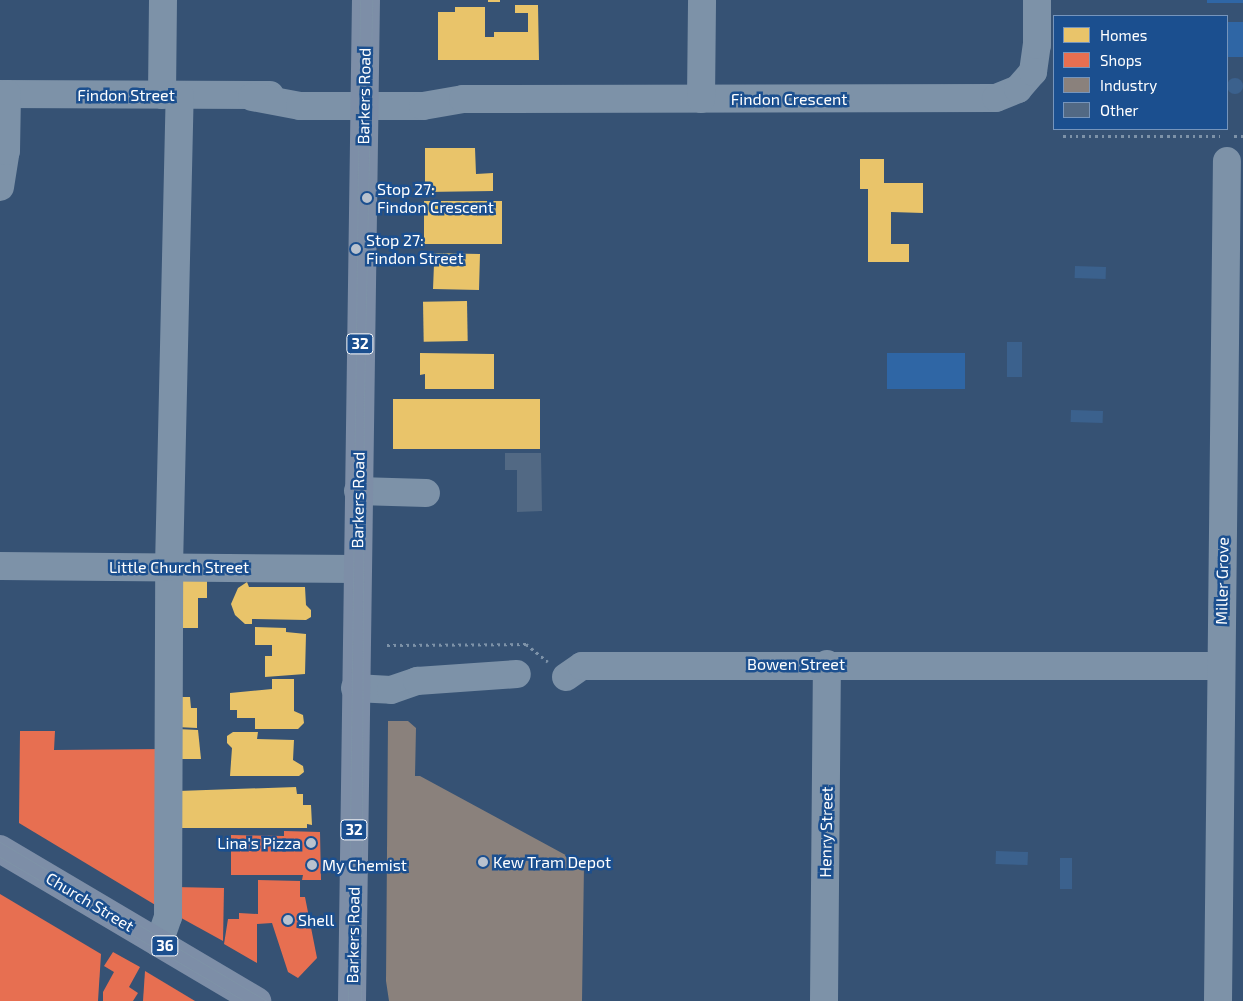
<!DOCTYPE html>
<style>
body{margin:0}
#map{position:relative;width:1243px;height:1001px;overflow:hidden;background:#365274;font-family:"Exo 2",sans-serif}
div>[style]{position:absolute}
.green>*{inset:0;background:#2f66a5;transform-origin:0 0}
.water>*{inset:0;background:#3b618d;transform-origin:0 0}
.round{border-radius:50%}
.homes>*{inset:0;background:#e9c46a;transform-origin:0 0}
.shops>*{inset:0;background:#e76f51}
.industry>*{inset:0;background:#8a817c}
.building>*{inset:0;background:#526984}
.path>*{height:3px;margin-top:-1.5px;transform-origin:0;background:repeating-linear-gradient(90deg,#7d92a8 0 2.5px,transparent 0 6.5px)}
.minor>*{height:28px;margin:-14px;padding:0 14px;transform-origin:14px;border-radius:14px;background:#7d92a8}
.major>*{height:28px;margin:-14px;padding:0 14px;transform-origin:14px;border-radius:14px;background:#7d8ea7}
.tram>*{height:1px;margin:-0.5px;padding:0 0.5px;transform-origin:0.5px;border-radius:0.5px;background:#7e92a7}
.dots>*{width:14px;height:14px;translate:-50% -50%;box-sizing:border-box;border:2px solid #1b4f8f;border-radius:50%}
span{translate:-50% -50%;white-space:nowrap;text-align:center;line-height:1.15;-webkit-text-stroke:5px #1b4f8f;paint-order:stroke}
.shield-label span{padding:1px 4px;background:#1b4f8f;border:1px solid;border-radius:4px;-webkit-text-stroke-width:0}
.shield-label{font-size:15px;color:#fff;font-weight:700}
.street-label{font-size:16px;color:#fff}
.poi-label{font-size:16px;color:#fff}
.left{translate:0 -50%;text-align:left}
.right{translate:-100% -50%;text-align:right}
.legend{position:absolute;left:1053px;top:15px;width:175px;height:115px;box-sizing:border-box;background:#1b4f8f;border:1px solid #7695bc;margin:0;padding:6px 9px;list-style:none;font-size:15px;color:#fff}
.legend li{display:flex;align-items:center;gap:10px;height:25px}
.legend b{width:25px;border:1px solid #7695bc}
</style>
<div id="map">
<div class="green">
<div style="left:1207px;top:0;width:36px;height:3px"></div>
<div style="left:1227px;top:22px;width:16px;height:35px"></div>
<div style="left:887px;top:353px;width:78px;height:36px"></div>
</div>
<div class="water">
<div class="round" style="left:1227px;top:78px;width:16px;height:16px"></div>
<div style="left:1075px;top:266px;width:31px;height:12px;rotate:2deg"></div>
<div style="left:1007px;top:342px;width:15px;height:35px"></div>
<div style="left:1071px;top:410px;width:32px;height:12px;rotate:2deg"></div>
<div style="left:996px;top:851px;width:32px;height:13px;rotate:2deg"></div>
<div style="left:1060px;top:858px;width:12px;height:31px"></div>
</div>
<div class="homes">
<div style="left:488px;top:0;width:12px;height:2px"></div>
<div style="clip-path:polygon(515px 5px,538px 5px,539px 60px,438px 60px,438px 12px,455px 12px,455px 7px,485px 7px,485px 37px,494px 37px,494px 32px,528px 32px,528px 13px,515px 13px)"></div>
<div style="clip-path:polygon(425px 148px,475px 148px,476px 174px,493px 173px,493px 191px,425px 192px)"></div>
<div style="clip-path:polygon(860px 159px,884px 159px,884px 183px,923px 183px,923px 213px,891px 212px,891px 244px,909px 244px,909px 262px,868px 262px,868px 189px,860px 189px)"></div>
<div style="left:424px;top:201px;width:78px;height:43px"></div>
<div style="clip-path:polygon(430px 253px,480px 254px,479px 290px,433px 289px,434px 264px,429px 264px)"></div>
<div style="left:467px;top:301px;width:40px;height:44px;rotate:89deg"></div>
<div style="clip-path:polygon(420px 353px,494px 354px,494px 389px,425px 389px,425px 374px,420px 375px)"></div>
<div style="left:393px;top:399px;width:147px;height:50px"></div>
<div style="clip-path:polygon(178px 577px,207px 578px,207px 598px,198px 598px,198px 628px,178px 628px)"></div>
<div style="clip-path:polygon(247px 582px,249px 587px,305px 587px,306px 605px,311px 610px,311px 617px,306px 620px,252px 619px,252px 624px,245px 624px,235px 615px,231px 604px,238px 588px)"></div>
<div style="clip-path:polygon(255px 627px,286px 628px,286px 632px,306px 634px,305px 674px,265px 677px,265px 656px,272px 656px,272px 645px,255px 645px)"></div>
<div style="clip-path:polygon(272px 679px,294px 679px,294px 711px,303px 715px,304px 723px,298px 729px,255px 729px,255px 718px,237px 718px,237px 710px,230px 710px,230px 693px,272px 689px)"></div>
<div style="clip-path:polygon(177px 697px,190px 697px,191px 708px,197px 708px,197px 728px,177px 727px)"></div>
<div style="clip-path:polygon(177px 729px,198px 730px,201px 759px,177px 759px)"></div>
<div style="clip-path:polygon(233px 732px,258px 732px,257px 739px,294px 740px,293px 760px,303px 766px,304px 772px,299px 776px,230px 776px,232px 748px,227px 743px,227px 736px)"></div>
<div style="clip-path:polygon(296px 787px,297px 794px,303px 794px,303px 805px,311px 805px,312px 825px,307px 824px,307px 828px,177px 828px,178px 791px)"></div>
</div>
<div class="shops">
<div style="clip-path:polygon(20px 731px,55px 731px,54px 750px,166px 749px,162px 909px,19px 823px)"></div>
<div style="clip-path:polygon(284px 831px,320px 832px,321px 880px,302px 880px,303px 875px,231px 875px,231px 835px,284px 836px)"></div>
<div style="clip-path:polygon(258px 880px,300px 881px,300px 897px,305px 897px,317px 958px,298px 978px,288px 972px,272px 923px,257px 924px,257px 963px,224px 944px,228px 919px,239px 919px,239px 913px,258px 914px)"></div>
<div style="clip-path:polygon(174px 887px,224px 888px,223px 941px,174px 914px)"></div>
<div style="clip-path:polygon(0 894px,101px 954px,98px 1001px,0 1001px)"></div>
<div style="clip-path:polygon(113px 952px,140px 967px,129px 987px,138px 993px,133px 1001px,103px 1001px,103px 992px,114px 972px,104px 966px)"></div>
<div style="clip-path:polygon(145px 971px,195px 1001px,143px 1001px)"></div>
</div>
<div class="industry">
<div style="clip-path:polygon(388px 721px,408px 721px,416px 728px,415px 776px,420px 776px,584px 865px,582px 1001px,389px 1001px,386px 981px)"></div>
</div>
<div class="building">
<div style="clip-path:polygon(505px 453px,541px 453px,542px 511px,517px 512px,517px 470px,505px 470px)"></div>
</div>
<div class="path">
<div style="left:1063px;top:136px;width:157px"></div>
<div style="left:1234px;top:136px;width:9px"></div>
<div style="left:387px;top:645px;width:139px;rotate:-0.4deg"></div>
<div style="left:526px;top:644px;width:28px;rotate:39deg"></div>
</div>
<div class="minor">
<div style="left:0;top:94px;width:270px;rotate:0.2deg"></div>
<div style="left:162px;top:95px;width:95px;rotate:-89.4deg"></div>
<div style="left:252px;top:97px;width:49px;rotate:10.6deg"></div>
<div style="left:300px;top:106px;width:123px"></div>
<div style="left:423px;top:106px;width:41px;rotate:-9.9deg"></div>
<div style="left:463px;top:99px;width:533px;rotate:-0.11deg"></div>
<div style="left:996px;top:98px;width:24px;rotate:-22deg"></div>
<div style="left:1018px;top:89px;width:23px;rotate:-49deg"></div>
<div style="left:1033px;top:72px;width:27px;rotate:-82deg"></div>
<div style="left:1037px;top:45px;width:45px;rotate:-90deg"></div>
<div style="left:701px;top:99px;width:99px;rotate:-89.4deg"></div>
<div style="left:0;top:187px;width:36px;rotate:-81deg"></div>
<div style="left:6px;top:151px;width:57px;rotate:-89deg"></div>
<div style="left:358px;top:491px;width:68px;rotate:1.7deg"></div>
<div style="left:0;top:566px;width:357px;rotate:0.5deg"></div>
<div style="left:566px;top:677px;width:19px;rotate:-35deg"></div>
<div style="left:582px;top:666px;width:639px"></div>
<div style="left:355px;top:688px;width:36px;rotate:3deg"></div>
<div style="left:391px;top:690px;width:28px;rotate:-19deg"></div>
<div style="left:417px;top:681px;width:100px;rotate:-4deg"></div>
<div style="left:159px;top:943px;width:28px;rotate:-71deg"></div>
<div style="left:168px;top:917px;width:350px;rotate:-89.8deg"></div>
<div style="left:169px;top:567px;width:472px;rotate:-88.7deg"></div>
<div style="left:824px;top:1001px;width:337px;rotate:-89.5deg"></div>
<div style="left:1218px;top:1001px;width:840px;rotate:-89.39deg"></div>
</div>
<div class="major">
<div style="left:0;top:849px;width:299px;rotate:30.6deg"></div>
<div style="left:352px;top:1001px;width:1001px;rotate:-89.2deg"></div>
</div>
<div class="tram">
<div style="left:0;top:842px;width:311px;rotate:30.8deg"></div>
<div style="left:0;top:857px;width:283px;rotate:30.5deg"></div>
<div style="left:348px;top:1001px;width:1001px;rotate:-89.31deg"></div>
<div style="left:361px;top:1001px;width:606px;rotate:-89.72deg"></div>
<div style="left:364px;top:395px;width:395px;rotate:-88.8deg"></div>
</div>
<div class="dots">
<div style="left:367px;top:198px;background:#b9c2ce"></div>
<div style="left:356px;top:249px;background:#b9c2ce"></div>
<div style="left:311px;top:843px;background:#b9c2ce"></div>
<div style="left:483px;top:862px;background:#b9c2ce"></div>
<div style="left:312px;top:865px;background:#b9c2ce"></div>
<div style="left:288px;top:920px;background:#b9c2ce"></div>
</div>
<div class="shield-label">
<span style="left:360px;top:344px">32</span>
<span style="left:354px;top:830px">32</span>
<span style="left:165px;top:946px">36</span>
</div>
<div class="street-label">
<span style="left:126px;top:95px">Findon Street</span>
<span style="left:364px;top:96px;rotate:-89deg">Barkers Road</span>
<span style="left:789px;top:99px">Findon Crescent</span>
<span style="left:358px;top:500px;rotate:-89deg">Barkers Road</span>
<span style="left:179px;top:567px">Little Church Street</span>
<span style="left:1222px;top:581px;rotate:-89deg">Miller Grove</span>
<span style="left:796px;top:664px">Bowen Street</span>
<span style="left:826px;top:832px;rotate:-89deg">Henry Street</span>
<span style="left:90px;top:902px;rotate:31deg">Church Street</span>
<span style="left:353px;top:935px;rotate:-89deg">Barkers Road</span>
</div>
<div class="poi-label">
<span class="left" style="left:377px;top:198px">Stop 27:<br>Findon Crescent</span>
<span class="left" style="left:366px;top:249px">Stop 27:<br>Findon Street</span>
<span class="right" style="left:301px;top:843px">Lina's Pizza</span>
<span class="left" style="left:493px;top:862px">Kew Tram Depot</span>
<span class="left" style="left:322px;top:865px">My Chemist</span>
<span class="left" style="left:298px;top:920px">Shell</span>
</div>
<ul class="legend">
<li><b style="height:14px;background:#e9c46a"></b>Homes</li>
<li><b style="height:14px;background:#e76f51"></b>Shops</li>
<li><b style="height:14px;background:#8a817c"></b>Industry</li>
<li><b style="height:14px;background:#526984"></b>Other</li>
</ul>
</div>
